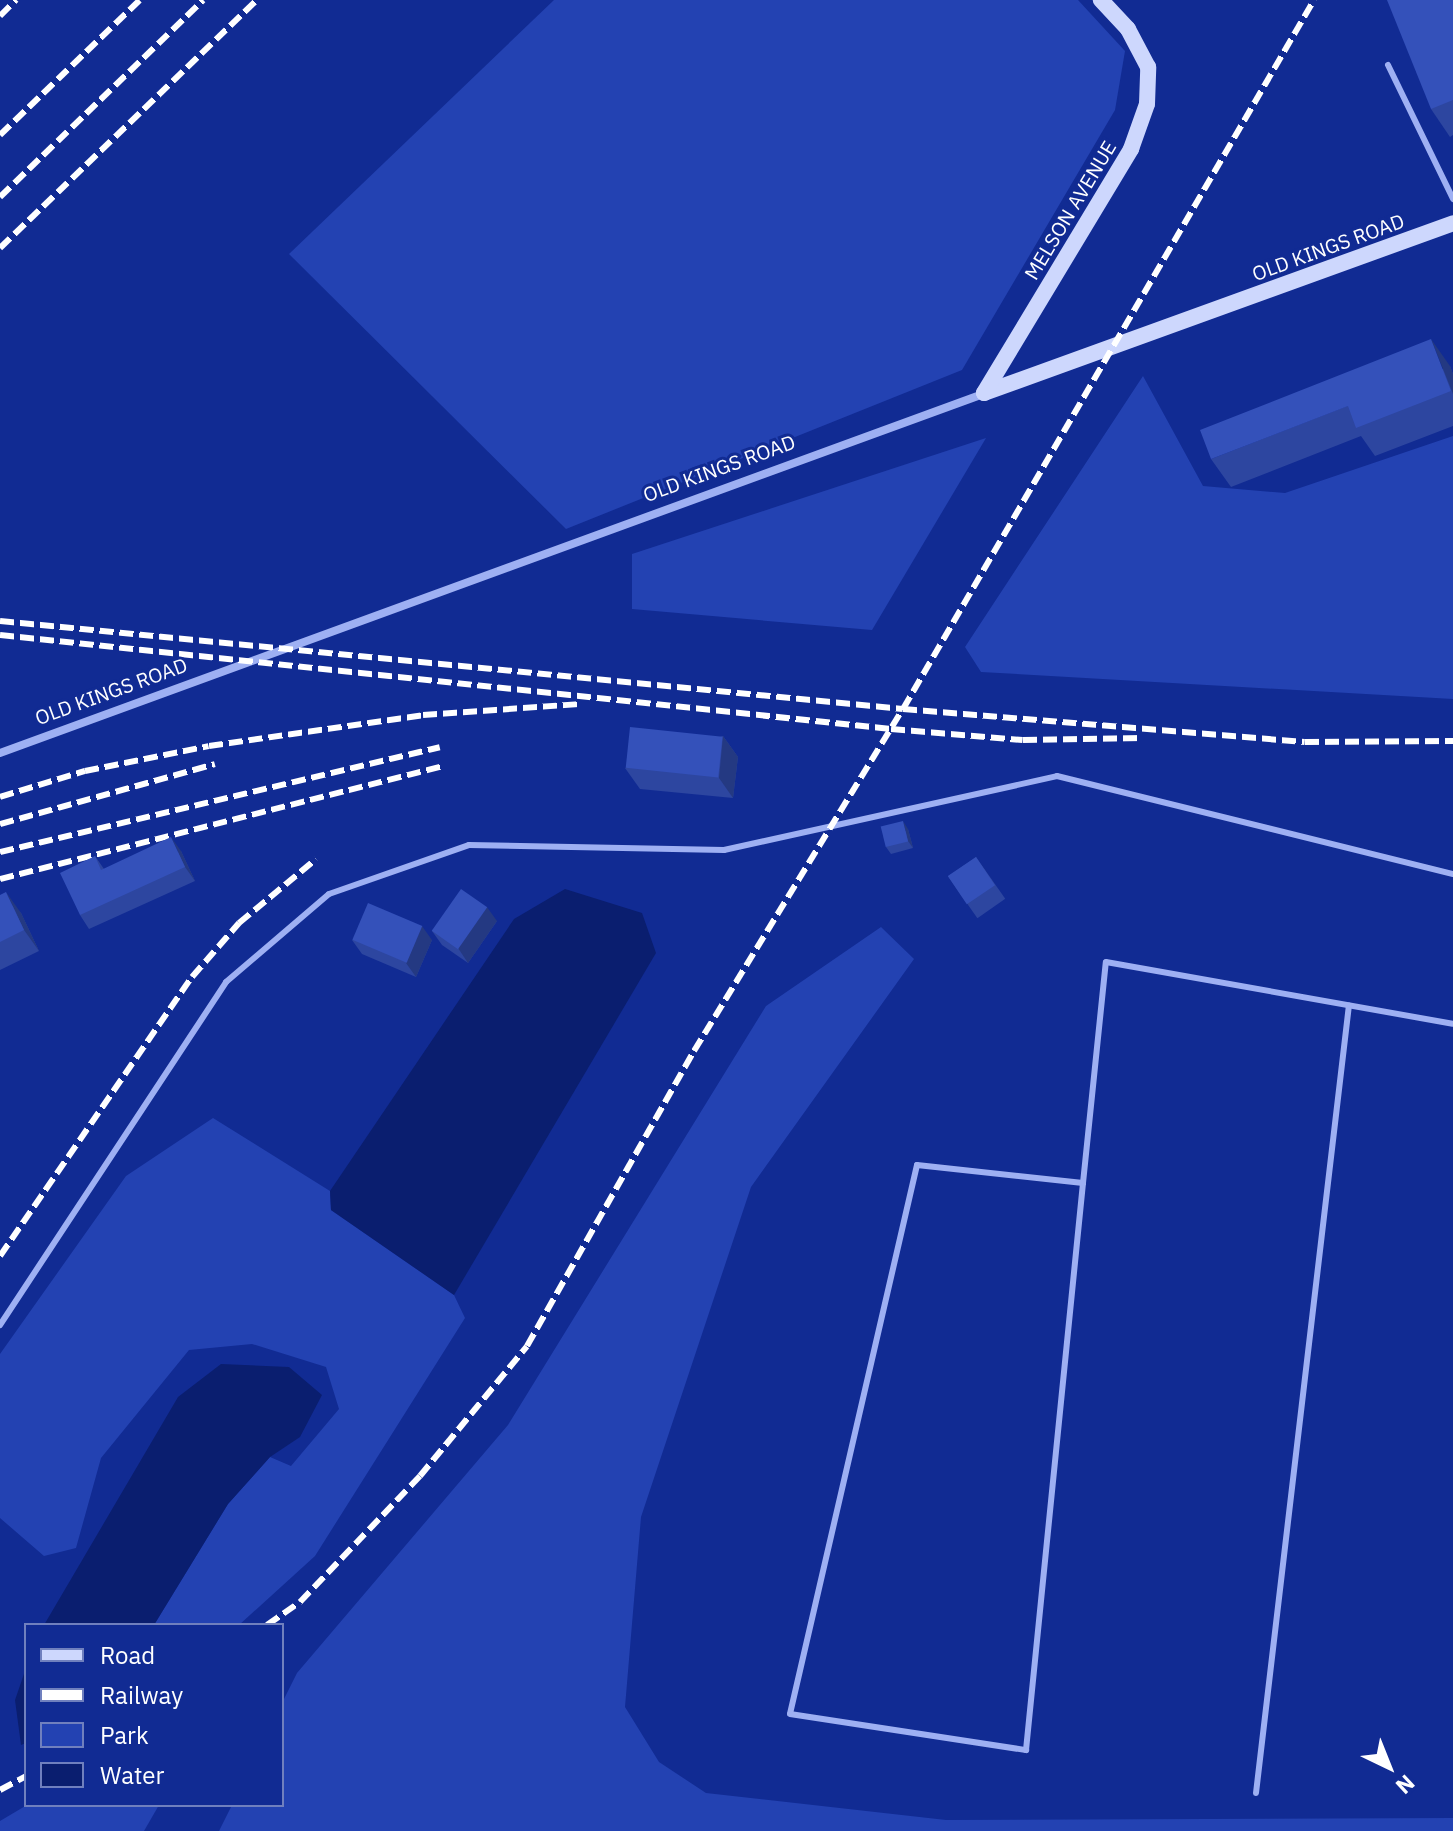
<!DOCTYPE html>
<style>
body{margin:0}
#map{position:relative;width:1453px;height:1831px;overflow:hidden;background:#112b93;font-family:"IBM Plex Sans",sans-serif}
div>[style]{position:absolute}
.green>*{inset:0;background:#2342b2}
.water>*{inset:0;background:#0a1e6f}
.lane>*{height:6px;margin:-3px;padding:0 3px;transform-origin:3px;border-radius:3px;background:#9eb0f3}
.street>*{height:8px;margin:-4px;padding:0 4px;transform-origin:4px;border-radius:4px;background:#9eb0f3}
.secondary>*{height:16px;margin:-8px;padding:0 8px;transform-origin:8px;border-radius:8px;background:#cdd7fd}
.rail>*{height:6px;margin-top:-3px;transform-origin:0;background:repeating-linear-gradient(90deg,#fff 0 14px,transparent 0 20px)}
.wall>*{inset:0;background:#2d46a0;transform-origin:0 0}
.shaded-wall>*{inset:0;background:#243982}
.building>*{inset:0;background:#3451ba;transform-origin:0 0}
span{translate:-50% -50%;white-space:nowrap;text-align:center;line-height:1.15;-webkit-text-stroke:6px #112b93;paint-order:stroke}
.street-label{font-size:20px;color:#fff}
.legend{position:absolute;left:24px;top:1623px;width:260px;height:184px;box-sizing:border-box;background:#112b93;border:2px solid #7080be;margin:0;padding:10px 14px;list-style:none;font-size:24px;color:#fff}
.legend li{display:flex;align-items:center;gap:16px;height:40px}
.legend b{width:40px;border:2px solid #7080be}
.north{position:absolute;left:1349px;top:1727px;width:80px;height:80px;-webkit-text-stroke:6px #112b93;paint-order:stroke;rotate:137deg;font-size:22px;font-weight:700;line-height:32px;text-align:center;color:#fff}
.north::after{content:'';display:block;margin:auto;width:28px;height:36px;background:#fff;clip-path:polygon(50% 0,100% 100%,50% 72%,0 100%)}
</style>
<div id="map">
<div class="green">
<div style="clip-path:polygon(554px 0,1078px 0,1125px 51px,1115px 110px,962px 370px,566px 529px,289px 254px)"></div>
<div style="clip-path:polygon(1143px 376px,1203px 486px,1285px 493px,1453px 436px,1453px 699px,981px 672px,965px 647px)"></div>
<div style="clip-path:polygon(986px 438px,872px 630px,632px 609px,632px 554px)"></div>
<div style="clip-path:polygon(881px 927px,914px 959px,751px 1187px,641px 1517px,625px 1707px,659px 1762px,706px 1793px,946px 1820px,1453px 1818px,1453px 1831px,219px 1831px,232px 1805px,282px 1805px,282px 1703px,297px 1673px,508px 1425px,766px 1006px)"></div>
<div style="clip-path:polygon(213px 1118px,330px 1191px,331px 1210px,454px 1295px,465px 1318px,315px 1556px,239px 1625px,154px 1625px,228px 1504px,270px 1457px,291px 1466px,339px 1409px,326px 1367px,252px 1344px,189px 1350px,101px 1458px,76px 1548px,44px 1556px,0 1518px,0 1354px,126px 1176px)"></div>
<div style="clip-path:polygon(27px 1805px,159px 1805px,144px 1831px,0 1831px,0 1821px)"></div>
</div>
<div class="water">
<div style="clip-path:polygon(565px 889px,642px 913px,656px 953px,454px 1295px,331px 1210px,330px 1191px,514px 919px)"></div>
<div style="clip-path:polygon(221px 1364px,289px 1367px,322px 1395px,300px 1437px,270px 1457px,228px 1504px,154px 1625px,44px 1625px,178px 1397px)"></div>
<div style="clip-path:polygon(26px 1668px,26px 1743px,21px 1745px,15px 1700px)"></div>
</div>
<div class="lane">
<div style="left:1388px;top:65px;width:149px;rotate:64.1deg"></div>
<div style="left:1083px;top:1183px;width:167px;rotate:-173.8deg"></div>
<div style="left:917px;top:1165px;width:563px;rotate:103.03deg"></div>
<div style="left:790px;top:1714px;width:239px;rotate:8.7deg"></div>
<div style="left:1026px;top:1750px;width:570px;rotate:-84.26deg"></div>
<div style="left:1083px;top:1183px;width:222px;rotate:-84.1deg"></div>
<div style="left:1106px;top:962px;width:352px;rotate:10.1deg"></div>
<div style="left:0;top:1325px;width:411px;rotate:-56.6deg"></div>
<div style="left:226px;top:982px;width:135px;rotate:-40.5deg"></div>
<div style="left:329px;top:894px;width:148px;rotate:-19.3deg"></div>
<div style="left:469px;top:845px;width:255px;rotate:1.1deg"></div>
<div style="left:724px;top:850px;width:341px;rotate:-12.5deg"></div>
<div style="left:1057px;top:776px;width:408px;rotate:13.9deg"></div>
<div style="left:1256px;top:1793px;width:793px;rotate:-83.27deg"></div>
</div>
<div class="street">
<div style="left:0;top:753px;width:1047px;rotate:-20.06deg"></div>
</div>
<div class="secondary">
<div style="left:984px;top:393px;width:499px;rotate:-19.9deg"></div>
<div style="left:984px;top:393px;width:285px;rotate:-58.9deg"></div>
<div style="left:1131px;top:149px;width:48px;rotate:-70.4deg"></div>
<div style="left:1147px;top:104px;width:37px;rotate:-88deg"></div>
<div style="left:1148px;top:67px;width:43px;rotate:-117.8deg"></div>
<div style="left:1128px;top:29px;width:40px;rotate:-133deg"></div>
</div>
<div class="rail">
<div style="left:0;top:16px;width:23px;rotate:-45deg"></div>
<div style="left:0;top:135px;width:194px;rotate:-44deg"></div>
<div style="left:0;top:197px;width:283px;rotate:-44.1deg"></div>
<div style="left:0;top:248px;width:357px;rotate:-44deg"></div>
<div style="left:0;top:621px;width:907px;rotate:5.57deg"></div>
<div style="left:903px;top:709px;width:403px;rotate:4.7deg"></div>
<div style="left:1305px;top:742px;width:148px;rotate:-0.4deg"></div>
<div style="left:0;top:635px;width:896px;rotate:6.02deg"></div>
<div style="left:891px;top:729px;width:132px;rotate:4.8deg"></div>
<div style="left:1023px;top:740px;width:120px;rotate:-1deg"></div>
<div style="left:0;top:797px;width:89px;rotate:-17deg"></div>
<div style="left:85px;top:771px;width:126px;rotate:-11.4deg"></div>
<div style="left:209px;top:746px;width:216px;rotate:-8.2deg"></div>
<div style="left:423px;top:715px;width:156px;rotate:-4deg"></div>
<div style="left:0;top:824px;width:223px;rotate:-15.6deg"></div>
<div style="left:0;top:852px;width:452px;rotate:-13.4deg"></div>
<div style="left:0;top:879px;width:455px;rotate:-14.3deg"></div>
<div style="left:0;top:1256px;width:339px;rotate:-55.5deg"></div>
<div style="left:192px;top:977px;width:72px;rotate:-49deg"></div>
<div style="left:239px;top:923px;width:100px;rotate:-39.7deg"></div>
<div style="left:267px;top:1625px;width:40px;rotate:-34.9deg"></div>
<div style="left:300px;top:1602px;width:174px;rotate:-46.4deg"></div>
<div style="left:420px;top:1476px;width:168px;rotate:-50.5deg"></div>
<div style="left:527px;top:1346px;width:339px;rotate:-60.5deg"></div>
<div style="left:694px;top:1051px;width:401px;rotate:-58.6deg"></div>
<div style="left:903px;top:709px;width:820px;rotate:-59.9deg"></div>
<div style="left:0;top:1790px;width:30px;rotate:-28deg"></div>
</div>
<div class="wall">
<div style="clip-path:polygon(1453px 0,1453px 135px,1450px 137px,1431px 109px)"></div>
<div style="clip-path:polygon(1450px 366px,1453px 374px,1453px 426px,1375px 456px,1361px 436px,1231px 487px,1211px 459px)"></div>
<div style="clip-path:polygon(723px 736px,738px 757px,733px 798px,640px 789px,625px 768px)"></div>
<div style="clip-path:polygon(908px 829px,913px 848px,891px 854px,886px 847px)"></div>
<div style="clip-path:polygon(181px 851px,195px 881px,89px 929px,80px 915px,95px 856px,104px 869px)"></div>
<div style="left:976px;top:857px;width:51px;height:34px;rotate:55deg"></div>
<div style="clip-path:polygon(0 895px,21px 913px,39px 951px,0 970px)"></div>
<div style="clip-path:polygon(497px 921px,468px 963px,442px 945px,432px 931px)"></div>
<div style="clip-path:polygon(352px 940px,432px 940px,416px 977px,362px 954px)"></div>
</div>
<div class="shaded-wall">
<div style="clip-path:polygon(1431px 339px,1450px 366px,1453px 374px,1453px 394px)"></div>
<div style="clip-path:polygon(723px 736px,738px 757px,733px 798px,719px 778px)"></div>
<div style="clip-path:polygon(903px 821px,908px 829px,913px 848px,908px 841px)"></div>
<div style="clip-path:polygon(171px 837px,181px 851px,195px 881px,185px 867px)"></div>
<div style="clip-path:polygon(6px 892px,21px 913px,39px 951px,24px 930px)"></div>
<div style="clip-path:polygon(487px 907px,497px 921px,468px 963px,458px 948px)"></div>
<div style="clip-path:polygon(422px 926px,432px 940px,416px 977px,406px 963px)"></div>
</div>
<div class="building">
<div style="clip-path:polygon(1387px 0,1453px 0,1453px 100px,1431px 109px)"></div>
<div style="clip-path:polygon(1431px 339px,1451px 391px,1356px 428px,1348px 406px,1211px 459px,1200px 430px)"></div>
<div style="left:630px;top:727px;width:93px;height:41px;rotate:6deg"></div>
<div style="left:903px;top:821px;width:21px;height:23px;rotate:76deg"></div>
<div style="clip-path:polygon(171px 837px,185px 867px,80px 915px,60px 873px,95px 856px,101px 870px)"></div>
<div style="left:976px;top:857px;width:34px;height:34px;rotate:56deg"></div>
<div style="left:461px;top:889px;width:32px;height:51px;rotate:35deg"></div>
<div style="clip-path:polygon(6px 892px,24px 930px,0 942px,0 895px)"></div>
<div style="left:368px;top:903px;width:59px;height:40px;rotate:23deg"></div>
</div>
<div class="street-label">
<span style="left:1070px;top:210px;rotate:-59deg">MELSON AVENUE</span>
<span style="left:1328px;top:247px;rotate:-20deg">OLD KINGS ROAD</span>
<span style="left:719px;top:468px;rotate:-20deg">OLD KINGS ROAD</span>
<span style="left:111px;top:691px;rotate:-20deg">OLD KINGS ROAD</span>
</div>
<ul class="legend">
<li><b style="height:10px;background:#cdd7fd"></b>Road</li>
<li><b style="height:10px;background:#fff"></b>Railway</li>
<li><b style="height:22px;background:#2342b2"></b>Park</li>
<li><b style="height:22px;background:#0a1e6f"></b>Water</li>
</ul>
<div class="north">N</div>
</div>
